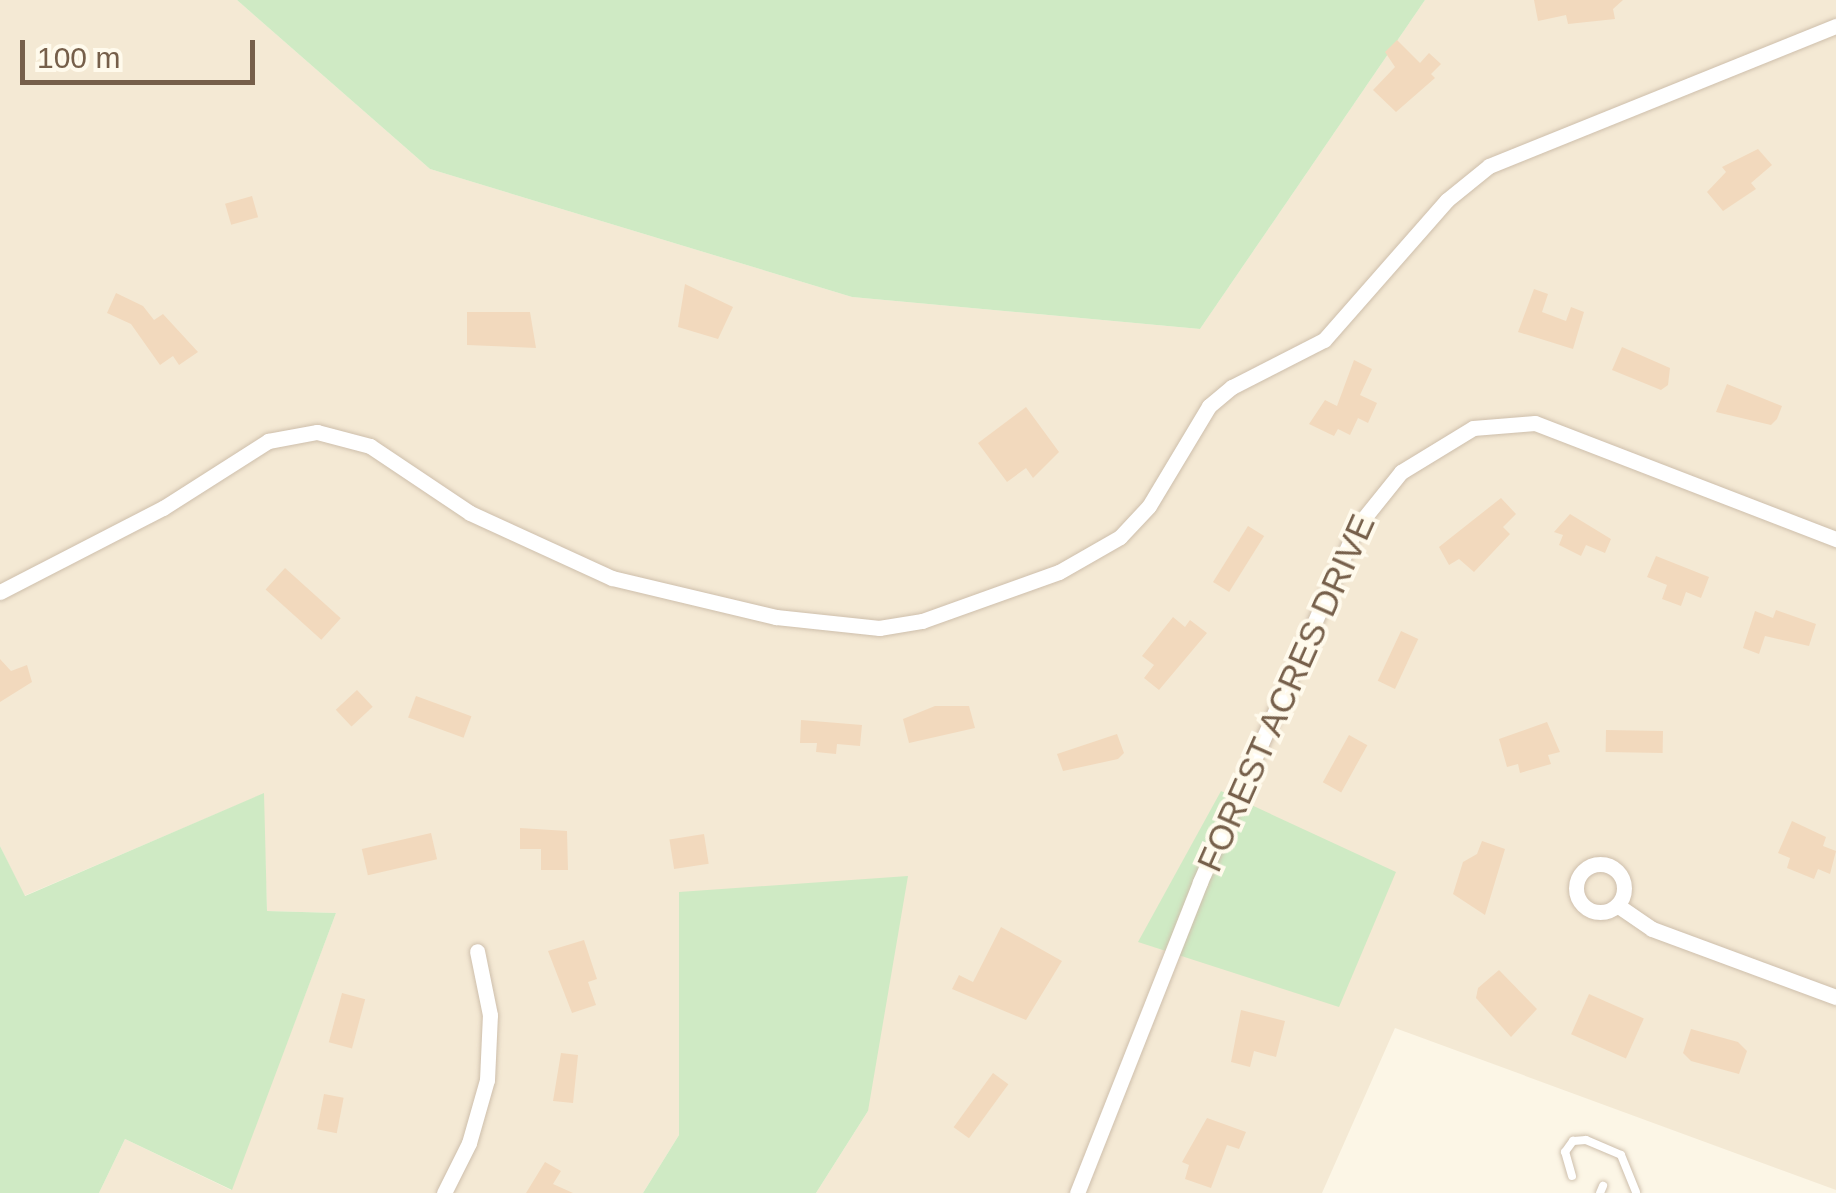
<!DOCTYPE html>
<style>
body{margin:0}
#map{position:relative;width:1836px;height:1193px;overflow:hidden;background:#fcf6e6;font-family:Arial,sans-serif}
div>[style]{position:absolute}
.residential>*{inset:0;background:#f4e9d4}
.green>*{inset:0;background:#cfeac4}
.building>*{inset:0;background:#f2d9bd;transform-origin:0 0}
.roads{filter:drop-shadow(0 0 2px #cebfac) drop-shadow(0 0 2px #cebfac)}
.lane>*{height:8px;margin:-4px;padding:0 4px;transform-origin:4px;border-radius:4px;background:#fff}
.street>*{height:15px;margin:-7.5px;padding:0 7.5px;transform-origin:7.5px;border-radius:7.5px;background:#fff}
.street>.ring{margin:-7.5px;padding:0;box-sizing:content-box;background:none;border:15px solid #fff;border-radius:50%}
span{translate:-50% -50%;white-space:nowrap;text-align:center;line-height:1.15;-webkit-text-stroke:8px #fffaec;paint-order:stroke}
.street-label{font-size:35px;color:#765f4a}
.scale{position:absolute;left:20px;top:40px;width:235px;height:45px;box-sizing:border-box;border:5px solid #765f4a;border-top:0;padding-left:12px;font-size:30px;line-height:35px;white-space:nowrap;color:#765f4a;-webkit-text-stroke:8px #fffaec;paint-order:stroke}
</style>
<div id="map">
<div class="residential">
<div style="clip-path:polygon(0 0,237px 0,430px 169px,852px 297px,1200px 329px,1425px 0,1836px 0,1836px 1190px,1395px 1028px,1322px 1193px,816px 1193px,868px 1111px,679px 892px,679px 1135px,643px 1193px,99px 1193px,125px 1139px,231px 1190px,336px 913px,267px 911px,263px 794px,24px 896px,0 846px)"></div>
</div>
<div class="green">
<div style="clip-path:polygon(237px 0,1425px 0,1200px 329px,852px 297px,430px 169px)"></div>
<div style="clip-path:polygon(1221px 791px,1396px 872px,1339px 1007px,1138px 942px)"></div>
<div style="clip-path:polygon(264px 793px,267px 911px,336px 913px,232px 1190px,125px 1139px,99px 1193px,0 1193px,0 846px,25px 896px)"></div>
<div style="clip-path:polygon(908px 876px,868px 1111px,816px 1193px,643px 1193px,679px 1135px,679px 892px)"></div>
</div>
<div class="building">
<div style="clip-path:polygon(1534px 0,1623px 0,1613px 9px,1615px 19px,1568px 24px,1566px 15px,1538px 21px)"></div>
<div style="clip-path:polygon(1397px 40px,1420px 63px,1429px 53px,1441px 64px,1431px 74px,1435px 78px,1396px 112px,1373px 90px,1395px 67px,1385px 52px)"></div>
<div style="clip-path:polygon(1758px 149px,1772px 165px,1751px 183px,1756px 189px,1723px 211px,1707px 192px,1726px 172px,1722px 167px)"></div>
<div style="left:252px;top:196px;width:22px;height:28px;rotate:74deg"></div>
<div style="clip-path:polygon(685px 284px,733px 307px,718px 339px,678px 327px)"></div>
<div style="clip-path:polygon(1534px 289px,1548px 294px,1542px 312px,1566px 321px,1571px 307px,1584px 312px,1573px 349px,1518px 332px)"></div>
<div style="clip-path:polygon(116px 293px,143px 306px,154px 320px,163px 314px,198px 352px,179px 365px,173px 356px,160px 365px,131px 324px,107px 313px)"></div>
<div style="clip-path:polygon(467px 312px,530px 312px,536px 348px,467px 345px)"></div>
<div style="clip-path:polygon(1622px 347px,1670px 368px,1668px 385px,1661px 390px,1612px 370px)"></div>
<div style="clip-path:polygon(1354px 360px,1372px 369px,1360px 395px,1377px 403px,1368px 423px,1358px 418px,1350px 435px,1338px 429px,1334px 436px,1309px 424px,1325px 400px,1337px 406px)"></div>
<div style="clip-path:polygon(1727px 384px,1782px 406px,1777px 419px,1771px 425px,1716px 412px)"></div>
<div style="clip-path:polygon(1026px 407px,1059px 452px,1033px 478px,1026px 468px,1007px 482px,978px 443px)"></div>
<div style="clip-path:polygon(1501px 498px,1516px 514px,1503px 527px,1510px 534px,1474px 572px,1459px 559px,1449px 565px,1439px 547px)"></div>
<div style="clip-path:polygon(1570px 514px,1611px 539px,1605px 553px,1586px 545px,1581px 556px,1559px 545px,1563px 535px,1554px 532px)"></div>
<div style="left:1248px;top:526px;width:19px;height:66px;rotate:32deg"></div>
<div style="clip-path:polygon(1656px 556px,1709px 577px,1701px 598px,1686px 592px,1681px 606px,1662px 599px,1667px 585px,1647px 577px)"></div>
<div style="left:285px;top:568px;width:75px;height:29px;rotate:42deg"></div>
<div style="clip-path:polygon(1776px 610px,1816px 624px,1809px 646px,1765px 636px,1759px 654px,1743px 648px,1755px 611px,1773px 618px)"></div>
<div style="clip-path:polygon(1173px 617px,1185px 627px,1190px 620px,1207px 633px,1159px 690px,1144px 678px,1154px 665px,1142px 656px)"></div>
<div style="left:1401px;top:631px;width:19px;height:55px;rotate:25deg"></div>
<div style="clip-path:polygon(0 659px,11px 671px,27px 665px,32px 682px,0 702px)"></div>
<div style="left:357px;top:690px;width:23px;height:29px;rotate:47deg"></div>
<div style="left:416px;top:696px;width:59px;height:23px;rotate:20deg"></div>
<div style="clip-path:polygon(935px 706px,969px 706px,975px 728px,909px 743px,903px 719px)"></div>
<div style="clip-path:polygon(801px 720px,862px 725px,860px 746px,837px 744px,836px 754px,816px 752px,817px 743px,800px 743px)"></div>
<div style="clip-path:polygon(1547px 722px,1560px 752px,1548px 755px,1551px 764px,1520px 773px,1518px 764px,1507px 767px,1499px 739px)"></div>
<div style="left:1606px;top:730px;width:57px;height:22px;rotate:1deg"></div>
<div style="clip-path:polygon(1117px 734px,1124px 753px,1118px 759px,1063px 771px,1057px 754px)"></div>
<div style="left:1349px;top:735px;width:21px;height:54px;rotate:29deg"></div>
<div style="clip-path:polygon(1792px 821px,1826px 837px,1823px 846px,1836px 851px,1830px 874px,1818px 869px,1814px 879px,1787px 868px,1790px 858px,1778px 853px)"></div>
<div style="clip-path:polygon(520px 828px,567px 831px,568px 870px,541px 870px,541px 849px,520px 849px)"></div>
<div style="left:431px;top:833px;width:27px;height:71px;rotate:77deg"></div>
<div style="left:704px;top:834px;width:30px;height:35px;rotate:81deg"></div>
<div style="clip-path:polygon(1482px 841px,1505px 849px,1485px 915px,1453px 894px,1463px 862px,1477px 854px)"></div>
<div style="clip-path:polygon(1001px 927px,1062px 961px,1026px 1020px,952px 989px,959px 975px,973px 982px)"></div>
<div style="clip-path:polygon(584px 940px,597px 979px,588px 982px,596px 1005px,572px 1013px,548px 951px)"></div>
<div style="clip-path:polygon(1499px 970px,1537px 1009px,1511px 1037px,1476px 998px,1478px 988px)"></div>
<div style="left:342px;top:993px;width:24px;height:51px;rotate:15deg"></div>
<div style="left:1589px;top:994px;width:60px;height:44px;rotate:24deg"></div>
<div style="clip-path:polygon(1241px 1010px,1285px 1021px,1276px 1057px,1254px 1051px,1250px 1067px,1231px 1062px)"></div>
<div style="clip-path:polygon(1691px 1029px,1738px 1042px,1747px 1051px,1739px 1074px,1691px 1061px,1683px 1053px)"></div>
<div style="clip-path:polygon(561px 1053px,578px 1055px,573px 1103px,553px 1101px)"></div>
<div style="left:993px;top:1073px;width:19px;height:67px;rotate:36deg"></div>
<div style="left:324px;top:1094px;width:20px;height:36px;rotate:11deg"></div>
<div style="clip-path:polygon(1207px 1118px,1246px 1132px,1239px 1149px,1227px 1145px,1211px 1188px,1185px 1179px,1189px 1165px,1182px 1162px)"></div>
<div style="clip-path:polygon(545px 1162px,561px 1171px,553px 1184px,573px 1193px,526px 1193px)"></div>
</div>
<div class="roads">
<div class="lane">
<div style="left:1572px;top:1176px;width:25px;rotate:-106deg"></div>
<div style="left:1565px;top:1152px;width:14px;rotate:-54deg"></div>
<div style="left:1573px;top:1141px;width:13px;rotate:-4deg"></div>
<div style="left:1586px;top:1140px;width:38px;rotate:23deg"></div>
<div style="left:1621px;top:1155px;width:40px;rotate:68deg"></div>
<div style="left:1600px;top:1193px;width:8px;rotate:-67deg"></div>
</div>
<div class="street">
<div style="left:0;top:592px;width:183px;rotate:-27.3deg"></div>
<div style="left:163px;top:508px;width:125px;rotate:-32.5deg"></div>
<div style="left:268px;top:441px;width:50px;rotate:-10.4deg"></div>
<div style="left:317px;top:432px;width:55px;rotate:14.8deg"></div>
<div style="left:370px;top:446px;width:120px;rotate:33.8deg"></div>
<div style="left:470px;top:513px;width:156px;rotate:24.6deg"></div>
<div style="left:612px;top:578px;width:169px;rotate:13.4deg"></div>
<div style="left:776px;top:617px;width:104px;rotate:6.1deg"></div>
<div style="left:879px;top:628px;width:44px;rotate:-9.2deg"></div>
<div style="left:922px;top:621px;width:145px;rotate:-19.7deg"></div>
<div style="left:1059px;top:572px;width:70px;rotate:-29.8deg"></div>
<div style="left:1120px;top:537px;width:42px;rotate:-46.9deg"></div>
<div style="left:1149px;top:506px;width:117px;rotate:-59deg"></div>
<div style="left:1209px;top:406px;width:30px;rotate:-40deg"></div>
<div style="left:1232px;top:387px;width:103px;rotate:-27.1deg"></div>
<div style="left:1324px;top:340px;width:186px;rotate:-48.7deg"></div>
<div style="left:1447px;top:200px;width:54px;rotate:-39deg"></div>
<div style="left:1489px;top:166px;width:374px;rotate:-22deg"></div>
<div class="ring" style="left:1576px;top:864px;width:33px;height:33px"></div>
<div style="left:1617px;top:905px;width:42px;rotate:34.4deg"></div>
<div style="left:1652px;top:929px;width:196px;rotate:20.3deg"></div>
<div style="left:444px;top:1193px;width:56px;rotate:-63.4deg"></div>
<div style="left:469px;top:1143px;width:66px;rotate:-74.1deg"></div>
<div style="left:487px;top:1080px;width:65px;rotate:-87.4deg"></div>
<div style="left:490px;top:1015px;width:65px;rotate:-101.5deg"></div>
<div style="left:1077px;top:1193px;width:334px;rotate:-68.4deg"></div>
<div style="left:1200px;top:882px;width:387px;rotate:-66.2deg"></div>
<div style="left:1356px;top:528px;width:72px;rotate:-51.2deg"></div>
<div style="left:1401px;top:472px;width:84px;rotate:-31.4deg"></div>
<div style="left:1473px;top:428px;width:62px;rotate:-4.6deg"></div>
<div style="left:1535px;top:423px;width:323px;rotate:21.1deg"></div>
</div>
</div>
<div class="street-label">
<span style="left:1286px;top:693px;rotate:-66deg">FOREST ACRES DRIVE</span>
</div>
<div class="scale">100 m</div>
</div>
